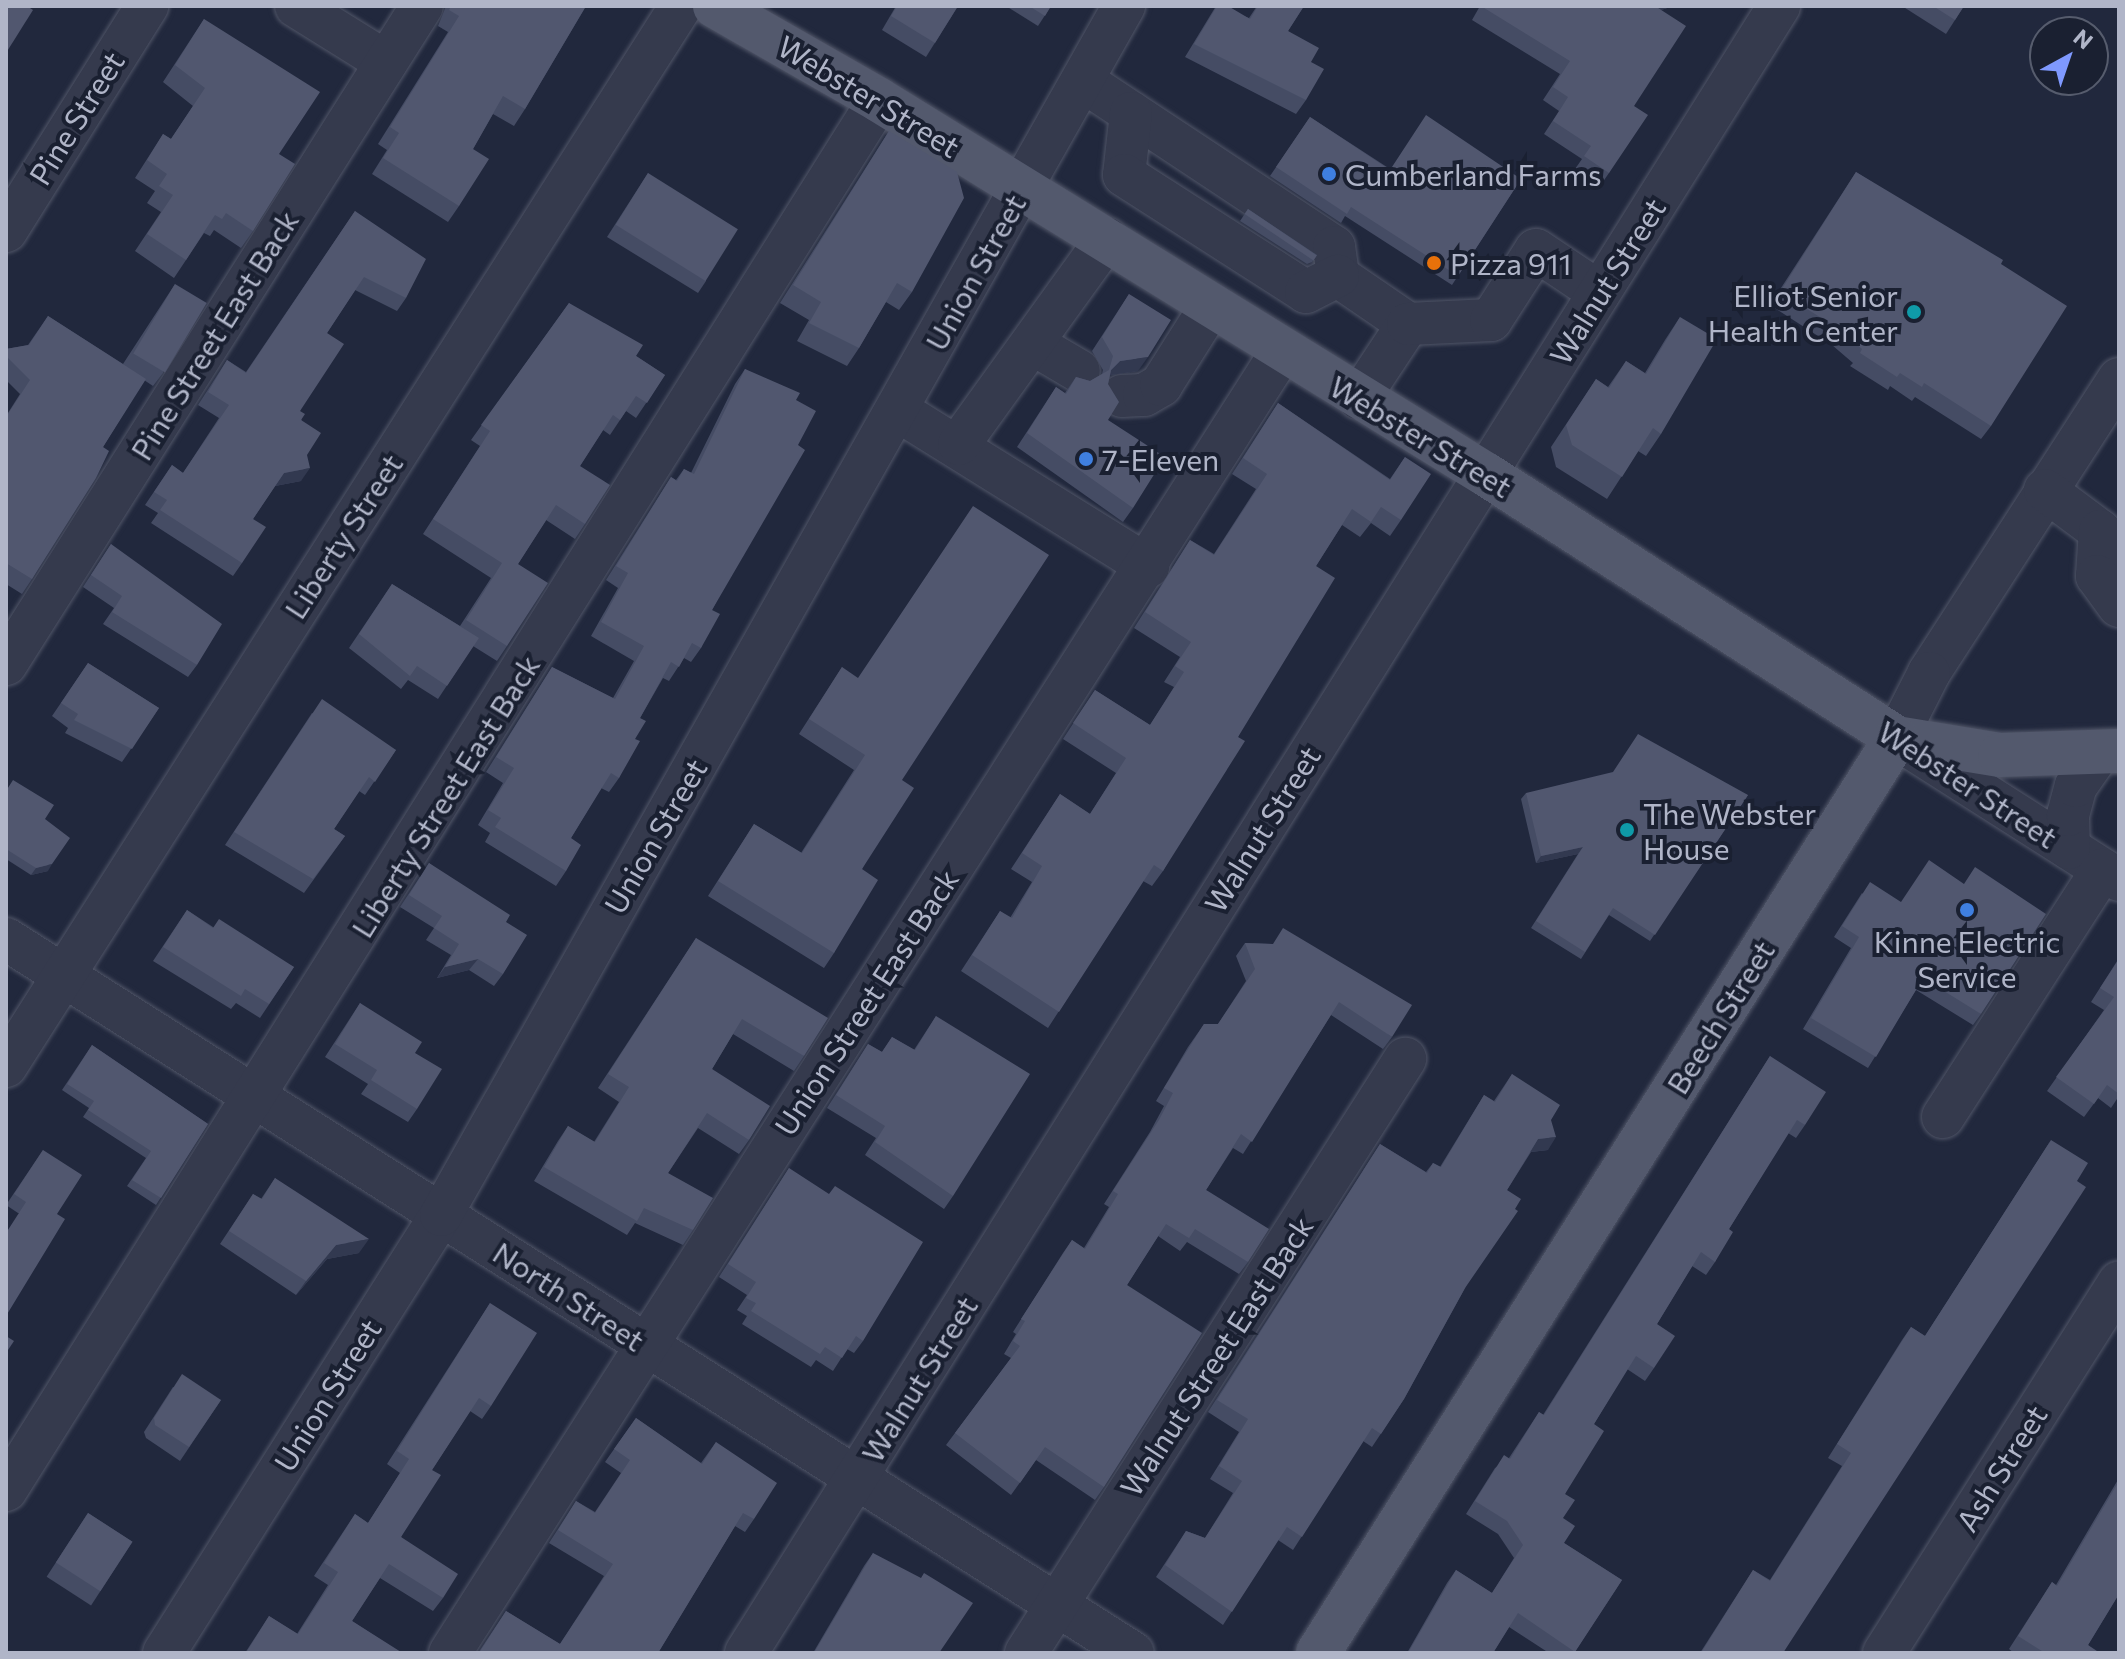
<!DOCTYPE html>
<style>
body{margin:0}
#map{position:relative;width:2125px;height:1659px;overflow:hidden;background:#21283d;font-family:Commissioner,sans-serif}
div>[style]{position:absolute}
.roads{filter:drop-shadow(0 0 2px #505567) drop-shadow(0 0 2px #505567)}
.minor>*{height:42px;margin:-21px;padding:0 21px;transform-origin:21px;border-radius:21px;background:#353a4d}
.major>*{height:44px;margin:-22px;padding:0 22px;transform-origin:22px;border-radius:22px;background:#53596d}
.wall>*{inset:0;background:#454c64;transform-origin:0 0}
.shaded-wall>*{inset:0;background:#323950}
.building>*{inset:0;background:#51576f;transform-origin:0 0}
.dots>*{width:22px;height:22px;translate:-50% -50%;box-sizing:border-box;border:4px solid #1a2031;border-radius:50%}
span{translate:-50% -50%;white-space:nowrap;text-align:center;line-height:1.15;-webkit-text-stroke:8px #1a2031;paint-order:stroke}
.street-label{font-size:30px;color:#b0b5c8}
.poi-label{font-size:30px;color:#b0b5c8}
.left{translate:0 -50%;text-align:left}
.right{translate:-100% -50%;text-align:right}
.frame{position:absolute;inset:0;border:8px solid #b0b5c8;pointer-events:none}
.north{position:absolute;left:2029px;top:16px;width:80px;height:80px;box-sizing:border-box;background:#1a2031;border:2px solid #565c6d;border-radius:50%;rotate:40deg;font-size:22px;font-weight:700;line-height:32px;text-align:center;color:#b0b5c8}
.north::after{content:'';display:block;margin:auto;width:28px;height:36px;background:#7f99ff;clip-path:polygon(50% 0,100% 100%,50% 72%,0 100%)}
</style>
<div id="map">
<div class="roads">
<div class="minor">
<div style="left:296px;top:6px;width:106px;rotate:31.9deg"></div>
<div style="left:1083px;top:81px;width:301px;rotate:33.5deg"></div>
<div style="left:1334px;top:247px;width:29px;rotate:82deg"></div>
<div style="left:1338px;top:276px;width:85px;rotate:34.4deg"></div>
<div style="left:1408px;top:324px;width:89px;rotate:123.5deg"></div>
<div style="left:1131px;top:113px;width:62px;rotate:96.4deg"></div>
<div style="left:1124px;top:175px;width:216px;rotate:32.7deg"></div>
<div style="left:1306px;top:292px;width:36px;rotate:-27deg"></div>
<div style="left:6px;top:231px;width:266px;rotate:-57.9deg"></div>
<div style="left:1408px;top:324px;width:83px;rotate:-2.8deg"></div>
<div style="left:1491px;top:320px;width:83px;rotate:-57.3deg"></div>
<div style="left:1536px;top:250px;width:76px;rotate:33.7deg"></div>
<div style="left:1033px;top:344px;width:53px;rotate:30.4deg"></div>
<div style="left:2119px;top:379px;width:350px;rotate:122.9deg"></div>
<div style="left:1929px;top:673px;width:73px;rotate:116.9deg"></div>
<div style="left:1896px;top:738px;width:264px;rotate:32.5deg"></div>
<div style="left:1122px;top:396px;width:22px;rotate:-3deg"></div>
<div style="left:1144px;top:395px;width:20px;rotate:-30deg"></div>
<div style="left:1161px;top:385px;width:93px;rotate:-57.7deg"></div>
<div style="left:897px;top:410px;width:296px;rotate:31.9deg"></div>
<div style="left:959px;top:444px;width:253px;rotate:-54.2deg"></div>
<div style="left:2045px;top:490px;width:69px;rotate:36.7deg"></div>
<div style="left:2100px;top:531px;width:45px;rotate:93.8deg"></div>
<div style="left:2097px;top:576px;width:37px;rotate:54deg"></div>
<div style="left:6px;top:664px;width:778px;rotate:-57.7deg"></div>
<div style="left:2069px;top:848px;width:33px;rotate:-92deg"></div>
<div style="left:2068px;top:815px;width:30px;rotate:-75deg"></div>
<div style="left:2076px;top:786px;width:39px;rotate:-55deg"></div>
<div style="left:6px;top:939px;width:1334px;rotate:32.36deg"></div>
<div style="left:6px;top:1066px;width:1257px;rotate:-57.51deg"></div>
<div style="left:1943px;top:1117px;width:294px;rotate:-57.2deg"></div>
<div style="left:6px;top:1490px;width:1641px;rotate:-57.87deg"></div>
<div style="left:164px;top:1653px;width:518px;rotate:-57.69deg"></div>
<div style="left:441px;top:1215px;width:1389px;rotate:-60.54deg"></div>
<div style="left:450px;top:1653px;width:1545px;rotate:-57.42deg"></div>
<div style="left:746px;top:1653px;width:1944px;rotate:-57.9deg"></div>
<div style="left:1026px;top:1653px;width:705px;rotate:-57.46deg"></div>
<div style="left:1884px;top:1653px;width:439px;rotate:-57.6deg"></div>
</div>
<div class="major">
<div style="left:715px;top:6px;width:189px;rotate:29.8deg"></div>
<div style="left:879px;top:100px;width:714px;rotate:31.67deg"></div>
<div style="left:1487px;top:475px;width:486px;rotate:32.7deg"></div>
<div style="left:1896px;top:738px;width:105px;rotate:9.3deg"></div>
<div style="left:2000px;top:755px;width:119px;rotate:-1.9deg"></div>
<div style="left:1318px;top:1653px;width:1082px;rotate:-57.72deg"></div>
</div>
</div>
<div class="wall">
<div style="clip-path:polygon(446px 6px,586px 6px,525px 109px,514px 126px,493px 114px,473px 149px,459px 206px,448px 222px,372px 174px,387px 150px,378px 144px,448px 32px,438px 26px)"></div>
<div style="clip-path:polygon(896px 6px,958px 6px,926px 57px,882px 30px)"></div>
<div style="clip-path:polygon(1006px 6px,1051px 6px,1038px 26px)"></div>
<div style="clip-path:polygon(1216px 6px,1249px 18px,1257px 6px,1304px 6px,1288px 31px,1311px 62px,1306px 100px,1296px 114px,1185px 57px)"></div>
<div style="clip-path:polygon(1480px 6px,1673px 6px,1661px 10px,1634px 106px,1609px 173px,1600px 186px,1575px 169px,1582px 159px,1544px 134px,1559px 111px,1543px 100px,1560px 74px,1472px 20px)"></div>
<div style="clip-path:polygon(1902px 6px,1964px 6px,1946px 34px)"></div>
<div style="clip-path:polygon(204px 19px,279px 154px,253px 231px,241px 248px,214px 230px,210px 236px,204px 233px,174px 278px,135px 251px,161px 212px,147px 203px,155px 191px,135px 178px,163px 134px,171px 139px,193px 106px,163px 82px)"></div>
<div style="clip-path:polygon(1310px 117px,1390px 169px,1521px 179px,1452px 285px,1345px 216px,1341px 223px,1270px 176px)"></div>
<div style="clip-path:polygon(889px 131px,912px 292px,899px 310px,886px 302px,859px 348px,847px 366px,797px 341px,809px 320px,780px 303px)"></div>
<div style="clip-path:polygon(1856px 172px,2001px 264px,1991px 426px,1981px 439px,1915px 397px,1912px 401px,1890px 386px,1888px 390px,1850px 366px,1853px 363px,1832px 345px,1770px 305px)"></div>
<div style="clip-path:polygon(648px 173px,706px 281px,698px 293px,607px 237px)"></div>
<div style="clip-path:polygon(1248px 209px,1317px 255px,1312px 262px,1307px 264px,1240px 221px)"></div>
<div style="clip-path:polygon(355px 211px,406px 298px,397px 311px,355px 290px,327px 333px,300px 411px,307px 455px,301px 481px,275px 486px,253px 519px,242px 563px,233px 576px,151px 523px,158px 513px,145px 505px,172px 465px,183px 473px,219px 418px,198px 405px,227px 360px,246px 372px)"></div>
<div style="clip-path:polygon(175px 284px,163px 373px,153px 386px,144px 380px,103px 447px,32px 579px,22px 594px,6px 584px,6px 416px,20px 394px,6px 380px,6px 349px,28px 345px,48px 316px,123px 364px)"></div>
<div style="clip-path:polygon(1129px 294px,1138px 371px,1110px 375px,1108px 384px,1108px 420px,1133px 508px,1123px 522px,1017px 447px,1056px 387px,1065px 393px,1076px 377px,1090px 381px,1102px 374px,1103px 370px,1092px 351px)"></div>
<div style="clip-path:polygon(569px 303px,636px 356px,665px 375px,636px 418px,626px 411px,610px 435px,603px 430px,580px 466px,585px 524px,575px 539px,546px 520px,518px 564px,507px 646px,497px 661px,473px 646px,438px 699px,408px 680px,401px 689px,349px 648px,392px 584px,460px 626px,491px 578px,423px 534px,480px 446px,471px 440px)"></div>
<div style="clip-path:polygon(1680px 317px,1661px 434px,1646px 456px,1638px 451px,1607px 499px,1556px 467px,1551px 447px,1596px 379px,1608px 387px,1626px 361px,1645px 373px,1665px 340px)"></div>
<div style="clip-path:polygon(745px 369px,796px 400px,798px 445px,712px 610px,701px 648px,691px 662px,684px 658px,669px 681px,663px 678px,640px 718px,635px 739px,619px 778px,609px 792px,601px 788px,571px 838px,566px 871px,556px 886px,485px 842px,490px 833px,478px 825px,503px 783px,486px 772px,552px 667px,613px 698px,634px 661px,591px 636px,618px 588px,606px 580px,671px 477px,676px 480px,684px 469px,691px 473px,735px 384px)"></div>
<div style="clip-path:polygon(1278px 403px,1390px 479px,1405px 457px,1401px 520px,1390px 536px,1371px 523px,1360px 537px,1342px 525px,1316px 566px,1238px 737px,1163px 871px,1152px 886px,1143px 881px,1048px 1028px,961px 971px,1000px 911px,1010px 918px,1032px 882px,1011px 869px,1060px 794px,1090px 814px,1116px 773px,1063px 739px,1095px 690px,1150px 725px,1174px 687px,1164px 682px,1180px 657px,1134px 628px,1190px 540px,1214px 554px,1256px 489px,1232px 474px)"></div>
<div style="clip-path:polygon(111px 544px,197px 665px,188px 677px,103px 624px,114px 608px,83px 587px)"></div>
<div style="clip-path:polygon(88px 663px,159px 708px,122px 762px,65px 733px,68px 728px,52px 716px)"></div>
<div style="clip-path:polygon(842px 667px,902px 780px,862px 869px,834px 953px,824px 968px,708px 896px,754px 824px,801px 853px,854px 770px,799px 734px)"></div>
<div style="clip-path:polygon(312px 713px,396px 750px,365px 795px,359px 791px,334px 829px,345px 836px,304px 893px,225px 845px)"></div>
<div style="clip-path:polygon(6px 790px,45px 819px,48px 871px,31px 875px,6px 859px)"></div>
<div style="clip-path:polygon(1526px 793px,1748px 795px,1650px 941px,1609px 915px,1581px 959px,1531px 928px,1578px 854px,1536px 863px,1521px 799px)"></div>
<div style="clip-path:polygon(429px 863px,506px 922px,503px 974px,494px 986px,469px 970px,437px 978px,451px 955px,426px 940px,434px 928px,400px 907px)"></div>
<div style="clip-path:polygon(1862px 893px,1981px 1014px,1973px 1025px,1916px 990px,1868px 1068px,1803px 1029px,1851px 948px,1834px 937px)"></div>
<div style="clip-path:polygon(187px 910px,213px 927px,294px 967px,260px 1018px,236px 1003px,231px 1009px,153px 961px)"></div>
<div style="clip-path:polygon(696px 938px,804px 1056px,794px 1071px,733px 1034px,712px 1069px,749px 1140px,739px 1154px,698px 1128px,668px 1173px,693px 1230px,683px 1245px,635px 1223px,627px 1235px,534px 1181px,558px 1141px,568px 1126px,594px 1142px,619px 1102px,598px 1088px)"></div>
<div style="clip-path:polygon(1245px 943px,1272px 944px,1392px 1037px,1383px 1049px,1331px 1015px,1243px 1154px,1233px 1148px,1206px 1190px,1248px 1262px,1239px 1274px,1187px 1242px,1180px 1251px,1158px 1236px,1127px 1285px,1104px 1487px,1095px 1500px,1036px 1460px,1011px 1495px,946px 1445px,1011px 1358px,1004px 1354px,1016px 1334px,1013px 1332px,1063px 1253px,1072px 1240px,1084px 1248px,1109px 1207px,1104px 1204px,1150px 1132px,1164px 1106px,1156px 1101px,1188px 1047px,1204px 1024px,1218px 1024px,1246px 981px,1236px 956px)"></div>
<div style="clip-path:polygon(2119px 958px,2119px 1096px,2111px 1108px,2098px 1098px,2084px 1117px,2047px 1091px,2104px 1010px,2091px 1002px)"></div>
<div style="clip-path:polygon(360px 1003px,415px 1053px,417px 1109px,408px 1122px,361px 1094px,368px 1084px,325px 1057px)"></div>
<div style="clip-path:polygon(936px 1016px,953px 1196px,944px 1209px,865px 1155px,876px 1138px,827px 1108px,868px 1044px,882px 1052px,892px 1037px,914px 1050px)"></div>
<div style="clip-path:polygon(92px 1045px,208px 1124px,156px 1205px,127px 1186px,146px 1158px,83px 1117px,89px 1108px,62px 1090px)"></div>
<div style="clip-path:polygon(1770px 1056px,1805px 1125px,1796px 1138px,1788px 1133px,1729px 1229px,1715px 1262px,1706px 1275px,1692px 1266px,1657px 1324px,1654px 1368px,1645px 1381px,1627px 1369px,1594px 1424px,1565px 1494px,1563px 1518px,1564px 1543px,1622px 1580px,1574px 1653px,1549px 1653px,1509px 1627px,1493px 1653px,1407px 1653px,1447px 1583px,1456px 1570px,1492px 1593px,1514px 1558px,1498px 1534px,1466px 1514px,1495px 1468px,1509px 1458px,1539px 1412px,1543px 1415px)"></div>
<div style="clip-path:polygon(1512px 1074px,1551px 1120px,1548px 1150px,1531px 1152px,1507px 1190px,1465px 1288px,1404px 1399px,1372px 1447px,1363px 1441px,1293px 1550px,1278px 1540px,1223px 1625px,1156px 1577px,1186px 1531px,1205px 1538px,1233px 1493px,1210px 1479px,1239px 1432px,1208px 1412px,1380px 1144px,1426px 1172px,1433px 1163px,1440px 1167px,1484px 1095px,1494px 1101px)"></div>
<div style="clip-path:polygon(2051px 1140px,1783px 1653px,1700px 1653px,1753px 1570px,1770px 1580px,1842px 1466px,1828px 1458px,1902px 1340px,1911px 1327px,1925px 1336px)"></div>
<div style="clip-path:polygon(43px 1150px,57px 1214px,18px 1213px,6px 1205px)"></div>
<div style="clip-path:polygon(789px 1168px,863px 1341px,854px 1353px,847px 1349px,833px 1371px,816px 1360px,811px 1367px,742px 1324px,747px 1316px,737px 1310px,747px 1295px,719px 1277px)"></div>
<div style="clip-path:polygon(275px 1178px,359px 1253px,327px 1259px,296px 1295px,220px 1244px,253px 1194px,261px 1199px)"></div>
<div style="clip-path:polygon(490px 1303px,491px 1406px,482px 1419px,470px 1411px,432px 1470px,401px 1537px,443px 1598px,433px 1611px,380px 1578px,352px 1621px,401px 1653px,245px 1653px,269px 1616px,297px 1634px,328px 1585px,314px 1576px,355px 1514px,368px 1523px,400px 1473px,387px 1464px)"></div>
<div style="clip-path:polygon(173px 1387px,221px 1400px,180px 1461px,146px 1438px,144px 1432px)"></div>
<div style="clip-path:polygon(636px 1418px,701px 1463px,716px 1442px,754px 1519px,745px 1532px,735px 1526px,658px 1653px,478px 1653px,506px 1611px,560px 1644px,604px 1576px,549px 1543px,576px 1501px,595px 1512px,621px 1473px,605px 1462px)"></div>
<div style="clip-path:polygon(2119px 1478px,2119px 1594px,2088px 1645px,2095px 1653px,2014px 1653px,2009px 1649px,2052px 1582px,2056px 1585px)"></div>
<div style="left:88px;top:1513px;width:53px;height:76px;rotate:33deg"></div>
<div style="clip-path:polygon(873px 1553px,939px 1653px,813px 1653px,864px 1566px)"></div>
</div>
<div class="shaded-wall">
<div style="clip-path:polygon(1649px 6px,1673px 6px,1641px 17px)"></div>
<div style="clip-path:polygon(1148px 357px,1138px 371px,1110px 375px,1111px 370px,1120px 361px)"></div>
<div style="clip-path:polygon(310px 468px,301px 481px,275px 486px,284px 473px)"></div>
<div style="clip-path:polygon(1583px 847px,1578px 854px,1536px 863px,1541px 856px)"></div>
<div style="clip-path:polygon(52px 864px,48px 871px,31px 875px,36px 868px)"></div>
<div style="clip-path:polygon(478px 959px,469px 970px,437px 978px,445px 967px)"></div>
<div style="clip-path:polygon(1556px 1137px,1548px 1150px,1530px 1152px,1538px 1139px)"></div>
<div style="clip-path:polygon(369px 1239px,359px 1253px,327px 1259px,296px 1295px,306px 1281px,336px 1245px)"></div>
</div>
<div class="building">
<div style="clip-path:polygon(6px 6px,27px 6px,33px 10px,6px 53px)"></div>
<div style="clip-path:polygon(451px 6px,586px 6px,525px 109px,503px 96px,473px 149px,489px 159px,459px 206px,383px 158px,399px 133px,390px 127px,459px 16px,449px 10px)"></div>
<div style="clip-path:polygon(897px 6px,958px 6px,935px 43px,891px 16px)"></div>
<div style="clip-path:polygon(1029px 6px,1051px 6px,1045px 16px)"></div>
<div style="clip-path:polygon(1217px 6px,1228px 6px,1250px 19px,1258px 6px,1304px 6px,1288px 31px,1319px 48px,1311px 62px,1324px 69px,1306px 100px,1194px 44px)"></div>
<div style="clip-path:polygon(1481px 6px,1655px 6px,1686px 26px,1634px 106px,1648px 115px,1609px 173px,1584px 156px,1591px 146px,1553px 121px,1568px 97px,1553px 87px,1570px 61px)"></div>
<div style="clip-path:polygon(1933px 6px,1964px 6px,1955px 20px)"></div>
<div style="clip-path:polygon(204px 19px,320px 92px,279px 154px,295px 164px,253px 231px,226px 213px,222px 219px,215px 215px,186px 260px,147px 234px,173px 195px,159px 186px,167px 174px,147px 160px,163px 134px,171px 139px,205px 88px,175px 65px)"></div>
<div style="clip-path:polygon(1426px 115px,1521px 179px,1458px 276px,1351px 207px,1347px 214px,1276px 167px,1310px 117px,1390px 170px)"></div>
<div style="clip-path:polygon(889px 131px,957px 172px,964px 198px,912px 292px,897px 283px,859px 348px,809px 323px,821px 302px,793px 285px)"></div>
<div style="clip-path:polygon(1856px 172px,2003px 260px,2001px 264px,2067px 306px,1991px 426px,1924px 383px,1922px 387px,1900px 373px,1897px 377px,1860px 353px,1862px 349px,1842px 331px,1780px 292px)"></div>
<div style="left:648px;top:173px;width:106px;height:61px;rotate:32deg"></div>
<div style="left:1248px;top:209px;width:83px;height:6px;rotate:34deg"></div>
<div style="clip-path:polygon(355px 211px,426px 259px,406px 298px,364px 277px,327px 333px,344px 344px,300px 411px,305px 414px,301px 420px,321px 433px,307px 455px,310px 468px,284px 473px,253px 519px,266px 527px,242px 563px,160px 510px,167px 500px,154px 492px,172px 465px,183px 473px,229px 405px,208px 392px,227px 360px,246px 373px)"></div>
<div style="left:175px;top:284px;width:37px;height:81px;rotate:31deg"></div>
<div style="clip-path:polygon(1129px 294px,1171px 320px,1148px 357px,1120px 361px,1111px 370px,1108px 384px,1119px 402px,1108px 420px,1165px 457px,1133px 508px,1027px 433px,1056px 387px,1066px 394px,1076px 377px,1090px 381px,1109px 370px,1113px 356px,1102px 337px)"></div>
<div style="clip-path:polygon(569px 303px,643px 345px,636px 356px,665px 375px,647px 403px,636px 396px,620px 420px,613px 415px,580px 466px,610px 485px,585px 524px,556px 505px,518px 564px,548px 583px,507px 646px,466px 620px,502px 563px,433px 519px,490px 431px,481px 425px)"></div>
<div style="clip-path:polygon(48px 316px,146px 379px,103px 447px,109px 451px,96px 478px,32px 579px,6px 563px,6px 417px,30px 380px,6px 356px,6px 349px,29px 345px)"></div>
<div style="clip-path:polygon(1680px 317px,1717px 339px,1661px 434px,1653px 428px,1622px 477px,1572px 445px,1566px 425px,1596px 379px,1609px 388px,1626px 361px,1646px 374px)"></div>
<div style="clip-path:polygon(745px 369px,800px 393px,796px 400px,816px 411px,798px 445px,805px 450px,712px 610px,720px 614px,701px 648px,692px 643px,679px 667px,671px 662px,640px 718px,646px 721px,635px 739px,640px 741px,619px 778px,611px 773px,571px 838px,581px 845px,566px 871px,495px 827px,501px 818px,488px 810px,514px 768px,496px 757px,552px 667px,615px 699px,644px 646px,601px 622px,628px 573px,616px 566px,671px 477px,677px 481px,684px 469px,694px 474px)"></div>
<div style="clip-path:polygon(1278px 403px,1390px 480px,1405px 457px,1431px 474px,1401px 520px,1381px 507px,1371px 522px,1352px 509px,1316px 566px,1335px 578px,1238px 737px,1245px 741px,1163px 871px,1154px 865px,1059px 1012px,972px 955px,1000px 911px,1012px 918px,1042px 866px,1022px 853px,1060px 794px,1090px 814px,1126px 758px,1073px 723px,1095px 690px,1150px 725px,1184px 672px,1175px 666px,1191px 642px,1145px 612px,1190px 540px,1214px 555px,1267px 474px,1243px 458px)"></div>
<div style="clip-path:polygon(973px 506px,1049px 555px,902px 780px,914px 788px,862px 869px,878px 880px,834px 953px,718px 881px,754px 824px,802px 853px,865px 755px,809px 719px,842px 667px,858px 678px)"></div>
<div style="clip-path:polygon(111px 544px,222px 624px,197px 665px,112px 612px,122px 596px,91px 575px)"></div>
<div style="clip-path:polygon(392px 584px,479px 638px,447px 686px,417px 666px,410px 676px,359px 634px)"></div>
<div style="clip-path:polygon(88px 663px,159px 708px,132px 749px,74px 720px,78px 714px,61px 703px)"></div>
<div style="clip-path:polygon(322px 699px,396px 750px,375px 782px,369px 777px,334px 829px,345px 836px,313px 879px,234px 832px)"></div>
<div style="clip-path:polygon(1638px 734px,1748px 795px,1655px 935px,1613px 908px,1585px 952px,1536px 921px,1583px 847px,1541px 856px,1526px 793px,1613px 772px)"></div>
<div style="clip-path:polygon(13px 780px,54px 805px,45px 819px,70px 838px,52px 864px,36px 868px,6px 849px,6px 791px)"></div>
<div style="clip-path:polygon(1929px 860px,1964px 884px,1975px 867px,2046px 914px,1981px 1014px,1923px 978px,1876px 1057px,1811px 1018px,1859px 937px,1842px 926px,1870px 882px,1901px 902px)"></div>
<div style="clip-path:polygon(429px 863px,510px 915px,506px 922px,527px 935px,503px 974px,478px 959px,445px 967px,459px 944px,434px 928px,442px 916px,409px 895px)"></div>
<div style="clip-path:polygon(187px 910px,213px 928px,219px 919px,294px 967px,269px 1004px,245px 989px,241px 996px,163px 947px)"></div>
<div style="clip-path:polygon(1283px 928px,1412px 1005px,1392px 1037px,1339px 1002px,1252px 1142px,1241px 1134px,1206px 1190px,1269px 1229px,1248px 1262px,1195px 1229px,1189px 1238px,1166px 1224px,1127px 1285px,1202px 1333px,1104px 1487px,1045px 1447px,1020px 1483px,955px 1433px,1020px 1346px,1013px 1341px,1025px 1321px,1021px 1319px,1072px 1240px,1085px 1249px,1118px 1194px,1113px 1191px,1159px 1120px,1173px 1093px,1164px 1088px,1197px 1035px,1204px 1024px,1218px 1024px,1255px 969px,1245px 943px,1273px 944px)"></div>
<div style="clip-path:polygon(696px 938px,828px 1018px,804px 1056px,742px 1019px,712px 1069px,770px 1106px,749px 1140px,707px 1113px,668px 1173px,713px 1198px,693px 1230px,644px 1208px,637px 1221px,544px 1167px,568px 1126px,595px 1142px,629px 1087px,608px 1074px)"></div>
<div style="clip-path:polygon(2119px 959px,2119px 1094px,2107px 1085px,2094px 1104px,2056px 1077px,2114px 997px,2100px 988px)"></div>
<div style="clip-path:polygon(360px 1003px,422px 1042px,415px 1053px,442px 1069px,417px 1109px,371px 1080px,377px 1070px,335px 1044px)"></div>
<div style="clip-path:polygon(936px 1016px,1030px 1074px,953px 1196px,875px 1142px,885px 1126px,836px 1095px,868px 1044px,882px 1052px,892px 1037px,915px 1050px)"></div>
<div style="clip-path:polygon(92px 1045px,208px 1124px,161px 1198px,132px 1180px,151px 1151px,88px 1110px,94px 1101px,67px 1084px)"></div>
<div style="clip-path:polygon(1770px 1056px,1826px 1092px,1805px 1125px,1797px 1120px,1729px 1229px,1733px 1232px,1715px 1262px,1701px 1252px,1657px 1324px,1675px 1336px,1654px 1368px,1636px 1356px,1594px 1424px,1604px 1431px,1565px 1494px,1575px 1500px,1563px 1518px,1575px 1526px,1564px 1543px,1622px 1580px,1575px 1652px,1518px 1613px,1493px 1653px,1408px 1653px,1456px 1570px,1492px 1593px,1523px 1545px,1507px 1521px,1475px 1501px,1504px 1455px,1510px 1459px,1539px 1412px,1544px 1415px)"></div>
<div style="clip-path:polygon(1512px 1074px,1560px 1105px,1551px 1120px,1556px 1137px,1538px 1139px,1507px 1190px,1521px 1199px,1515px 1209px,1518px 1211px,1465px 1288px,1404px 1399px,1381px 1434px,1372px 1428px,1302px 1537px,1287px 1527px,1232px 1612px,1165px 1565px,1186px 1531px,1205px 1538px,1242px 1481px,1219px 1466px,1248px 1419px,1217px 1400px,1380px 1144px,1427px 1173px,1433px 1163px,1441px 1167px,1484px 1095px,1495px 1102px)"></div>
<div style="clip-path:polygon(2051px 1140px,2088px 1163px,2077px 1181px,2086px 1187px,1783px 1653px,1701px 1653px,1753px 1570px,1770px 1581px,1851px 1453px,1837px 1444px,1911px 1327px,1925px 1336px)"></div>
<div style="clip-path:polygon(43px 1150px,82px 1175px,57px 1214px,65px 1219px,6px 1316px,6px 1233px,26px 1202px,14px 1194px)"></div>
<div style="clip-path:polygon(789px 1168px,829px 1194px,835px 1186px,923px 1242px,863px 1341px,856px 1336px,842px 1358px,825px 1347px,820px 1354px,751px 1311px,756px 1303px,746px 1298px,756px 1282px,728px 1264px)"></div>
<div style="clip-path:polygon(275px 1178px,369px 1239px,336px 1245px,306px 1281px,229px 1231px,253px 1194px,262px 1199px)"></div>
<div style="clip-path:polygon(490px 1303px,537px 1333px,491px 1406px,479px 1398px,432px 1470px,441px 1475px,401px 1537px,458px 1574px,443px 1598px,389px 1564px,352px 1621px,401px 1652px,401px 1653px,246px 1653px,269px 1616px,298px 1634px,338px 1572px,324px 1563px,355px 1514px,368px 1523px,409px 1459px,397px 1451px)"></div>
<div style="clip-path:polygon(6px 1336px,14px 1341px,6px 1353px)"></div>
<div style="clip-path:polygon(182px 1374px,221px 1400px,189px 1447px,155px 1425px,154px 1418px)"></div>
<div style="clip-path:polygon(636px 1418px,702px 1464px,716px 1442px,777px 1483px,754px 1519px,743px 1513px,658px 1653px,479px 1653px,506px 1611px,560px 1644px,613px 1564px,558px 1530px,576px 1501px,595px 1513px,630px 1460px,614px 1449px)"></div>
<div style="clip-path:polygon(2119px 1481px,2119px 1594px,2088px 1645px,2097px 1651px,2095px 1653px,2045px 1653px,2018px 1636px,2052px 1582px,2057px 1586px)"></div>
<div style="left:88px;top:1513px;width:53px;height:59px;rotate:33deg"></div>
<div style="clip-path:polygon(873px 1553px,921px 1578px,924px 1573px,973px 1603px,939px 1653px,814px 1653px)"></div>
</div>
<div class="dots">
<div style="left:1329px;top:174px;background:#3f7fe0"></div>
<div style="left:1434px;top:263px;background:#e8710a"></div>
<div style="left:1914px;top:312px;background:#0f9aa8"></div>
<div style="left:1086px;top:459px;background:#3f7fe0"></div>
<div style="left:1627px;top:830px;background:#0f9aa8"></div>
<div style="left:1967px;top:910px;background:#3f7fe0"></div>
</div>
<div class="street-label">
<span style="left:869px;top:96px;rotate:31deg">Webster Street</span>
<span style="left:76px;top:118px;rotate:-58deg">Pine Street</span>
<span style="left:975px;top:272px;rotate:-61deg">Union Street</span>
<span style="left:1607px;top:281px;rotate:-58deg">Walnut Street</span>
<span style="left:214px;top:335px;rotate:-58deg">Pine Street East Back</span>
<span style="left:1421px;top:436px;rotate:31deg">Webster Street</span>
<span style="left:343px;top:536px;rotate:-57deg">Liberty Street</span>
<span style="left:1968px;top:784px;rotate:33deg">Webster Street</span>
<span style="left:445px;top:796px;rotate:-58deg">Liberty Street East Back</span>
<span style="left:1262px;top:829px;rotate:-58deg">Walnut Street</span>
<span style="left:655px;top:836px;rotate:-60deg">Union Street</span>
<span style="left:866px;top:1002px;rotate:-57deg">Union Street East Back</span>
<span style="left:1720px;top:1017px;rotate:-58deg">Beech Street</span>
<span style="left:569px;top:1296px;rotate:33deg">North Street</span>
<span style="left:1216px;top:1356px;rotate:-57deg">Walnut Street East Back</span>
<span style="left:919px;top:1379px;rotate:-58deg">Walnut Street</span>
<span style="left:327px;top:1395px;rotate:-58deg">Union Street</span>
<span style="left:2001px;top:1468px;rotate:-58deg">Ash Street</span>
</div>
<div class="poi-label">
<span class="left" style="left:1345px;top:174px">Cumberland Farms</span>
<span class="left" style="left:1450px;top:263px">Pizza 911</span>
<span class="right" style="left:1898px;top:312px">Elliot Senior<br>Health Center</span>
<span class="left" style="left:1102px;top:459px">7-Eleven</span>
<span class="left" style="left:1643px;top:830px">The Webster<br>House</span>
<span style="left:1967px;top:958px">Kinne Electric<br>Service</span>
</div>
<div class="frame"></div>
<div class="north">N</div>
</div>
